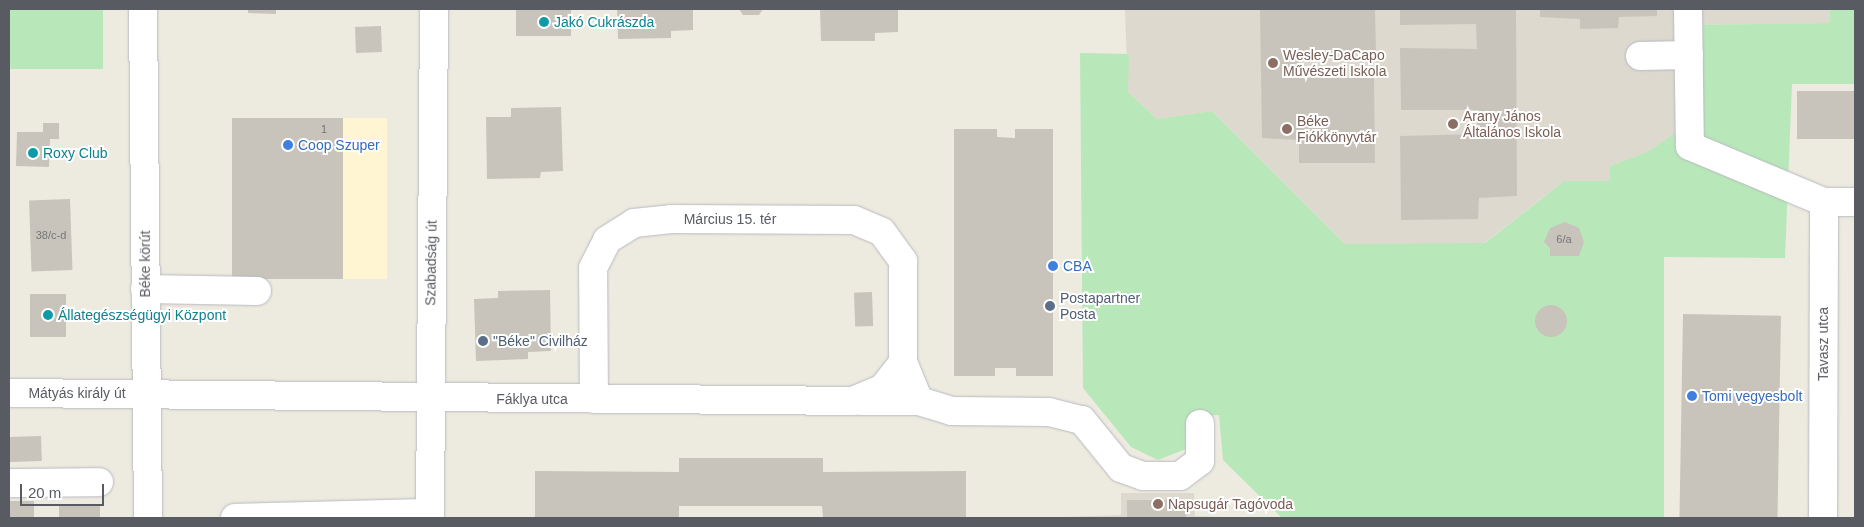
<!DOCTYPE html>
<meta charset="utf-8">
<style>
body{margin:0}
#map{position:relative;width:1864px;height:527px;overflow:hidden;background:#edeadf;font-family:Helvetica,sans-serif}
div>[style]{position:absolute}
.commercial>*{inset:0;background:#fff5d2;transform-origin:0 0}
.education>*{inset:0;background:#ddd9ce}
.green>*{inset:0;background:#b8e8b9;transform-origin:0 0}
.building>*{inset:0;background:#c8c4bc;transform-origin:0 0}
.round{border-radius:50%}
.roads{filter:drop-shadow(0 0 1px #b7bac0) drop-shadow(0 0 1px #b7bac0)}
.minor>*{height:28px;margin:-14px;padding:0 14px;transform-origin:14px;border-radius:14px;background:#fff}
.dots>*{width:14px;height:14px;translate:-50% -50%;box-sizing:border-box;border:2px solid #fff;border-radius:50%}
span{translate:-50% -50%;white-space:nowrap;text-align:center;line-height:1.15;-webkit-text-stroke:4px #fff;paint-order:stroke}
.number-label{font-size:11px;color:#747678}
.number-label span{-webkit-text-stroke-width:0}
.culture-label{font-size:14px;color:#0d838f}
.left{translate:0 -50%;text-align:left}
.education-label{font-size:14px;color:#785e54}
.shop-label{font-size:14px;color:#366cbe}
.street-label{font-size:14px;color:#585c62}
.service-label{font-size:14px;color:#4e5e75}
.frame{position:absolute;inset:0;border:10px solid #585c62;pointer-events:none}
.scale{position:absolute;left:20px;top:484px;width:84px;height:22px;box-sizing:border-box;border:2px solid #585c62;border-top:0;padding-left:6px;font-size:15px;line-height:18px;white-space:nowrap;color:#585c62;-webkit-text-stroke:4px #fff;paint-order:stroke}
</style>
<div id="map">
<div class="commercial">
<div style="left:232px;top:118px;width:155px;height:161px"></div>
</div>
<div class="education">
<div style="clip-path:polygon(1125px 9px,1830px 9px,1829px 23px,1680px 25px,1681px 130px,1647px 152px,1610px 166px,1610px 181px,1564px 181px,1483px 244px,1345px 244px,1212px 111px,1157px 119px,1128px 92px)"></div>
<div style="clip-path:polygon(1121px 493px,1194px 493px,1195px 516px,1254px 518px,1030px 518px,1121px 515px)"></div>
</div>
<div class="green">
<div style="left:9px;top:9px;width:94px;height:60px"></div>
<div style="clip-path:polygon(1830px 9px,1855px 9px,1855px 84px,1792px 84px,1785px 258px,1664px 257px,1664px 518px,1282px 518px,1223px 460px,1219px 415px,1188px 416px,1186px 449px,1158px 460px,1131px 447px,1083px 388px,1080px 53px,1129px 54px,1128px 92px,1157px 119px,1212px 111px,1345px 244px,1485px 243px,1564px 181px,1610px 181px,1610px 166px,1647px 152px,1680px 130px,1679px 25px,1829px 23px)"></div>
</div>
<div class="building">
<div style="clip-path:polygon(248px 9px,276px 9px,276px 14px,248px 13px)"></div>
<div style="left:516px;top:9px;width:55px;height:27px"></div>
<div style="clip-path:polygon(617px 9px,693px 9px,693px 30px,671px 31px,671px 38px,618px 39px)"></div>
<div style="clip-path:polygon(739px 9px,763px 9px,759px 15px,743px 15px)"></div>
<div style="clip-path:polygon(820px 9px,898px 9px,898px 32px,875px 33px,875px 41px,821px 41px)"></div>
<div style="clip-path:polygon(1260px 9px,1375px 9px,1376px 54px,1299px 54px,1300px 78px,1374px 78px,1375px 163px,1299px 163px,1299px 140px,1262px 138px)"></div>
<div style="clip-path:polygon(1400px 9px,1516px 9px,1517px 196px,1479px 198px,1478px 219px,1401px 220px,1400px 136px,1477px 134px,1477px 110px,1401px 110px,1400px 48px,1477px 49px,1476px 24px,1400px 25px)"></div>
<div style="clip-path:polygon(1540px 9px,1657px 9px,1657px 16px,1619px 17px,1618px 28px,1580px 29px,1580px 19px,1540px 17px)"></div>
<div style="left:381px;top:26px;width:26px;height:26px;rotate:88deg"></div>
<div style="left:1797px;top:91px;width:58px;height:48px"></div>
<div style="clip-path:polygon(561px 107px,563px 171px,541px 172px,540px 178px,487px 179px,486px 117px,511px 117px,511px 108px)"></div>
<div style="left:232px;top:118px;width:111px;height:161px"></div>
<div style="clip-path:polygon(43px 123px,59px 123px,59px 139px,50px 139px,49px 167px,16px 166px,17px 132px,43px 132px)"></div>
<div style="clip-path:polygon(954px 129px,997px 129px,997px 137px,1015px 138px,1015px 129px,1053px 129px,1053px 376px,1016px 376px,1016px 368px,995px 368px,995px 376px,954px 376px)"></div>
<div style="left:70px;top:199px;width:71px;height:41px;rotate:88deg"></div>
<div style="clip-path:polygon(1565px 222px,1579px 228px,1584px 242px,1579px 256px,1550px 256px,1550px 248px,1544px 242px,1550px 228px)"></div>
<div style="clip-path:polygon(550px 290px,551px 351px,528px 352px,528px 359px,476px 361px,474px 299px,498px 298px,498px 291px)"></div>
<div style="left:872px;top:292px;width:34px;height:18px;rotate:88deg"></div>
<div style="left:30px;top:294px;width:36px;height:43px"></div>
<div class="round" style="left:1535px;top:305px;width:32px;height:32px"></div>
<div style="left:1683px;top:314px;width:98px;height:204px;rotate:1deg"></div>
<div style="left:41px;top:436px;width:25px;height:32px;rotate:88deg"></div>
<div style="clip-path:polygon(679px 458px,823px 458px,823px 472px,966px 471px,966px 517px,823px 517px,822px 506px,679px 506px,679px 518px,535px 518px,535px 471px,679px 472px)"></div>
<div style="left:1186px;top:500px;width:18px;height:59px;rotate:90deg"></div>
<div style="left:34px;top:501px;width:17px;height:25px;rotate:90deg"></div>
<div style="left:100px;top:506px;width:12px;height:41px;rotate:90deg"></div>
</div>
<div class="roads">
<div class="minor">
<div style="left:143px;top:9px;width:509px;rotate:89.44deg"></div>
<div style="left:1688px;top:9px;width:137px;rotate:89.2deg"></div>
<div style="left:1690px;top:146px;width:145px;rotate:22.7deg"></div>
<div style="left:1640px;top:56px;width:49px;rotate:-1.2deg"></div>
<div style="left:145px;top:289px;width:112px;rotate:1deg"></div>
<div style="left:9px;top:393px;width:844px;rotate:0.54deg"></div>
<div style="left:853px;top:401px;width:33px;rotate:-23deg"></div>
<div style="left:883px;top:388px;width:33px;rotate:-52deg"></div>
<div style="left:594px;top:399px;width:131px;rotate:-90.4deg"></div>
<div style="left:593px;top:268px;width:31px;rotate:-63deg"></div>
<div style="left:607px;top:240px;width:32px;rotate:-32deg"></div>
<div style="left:634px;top:223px;width:37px;rotate:-6deg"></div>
<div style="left:671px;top:219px;width:183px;rotate:0.3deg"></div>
<div style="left:854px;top:220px;width:30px;rotate:23deg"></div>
<div style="left:882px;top:232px;width:36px;rotate:54deg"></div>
<div style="left:903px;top:261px;width:101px;rotate:90deg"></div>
<div style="left:903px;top:362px;width:42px;rotate:67.7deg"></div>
<div style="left:919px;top:401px;width:58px;rotate:180deg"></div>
<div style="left:919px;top:401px;width:34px;rotate:17deg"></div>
<div style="left:951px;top:411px;width:98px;rotate:0.6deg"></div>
<div style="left:1049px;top:412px;width:34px;rotate:14deg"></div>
<div style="left:1082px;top:420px;width:62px;rotate:50.9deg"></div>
<div style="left:1121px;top:468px;width:23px;rotate:20deg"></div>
<div style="left:1143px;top:476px;width:37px"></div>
<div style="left:1180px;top:476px;width:25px;rotate:-37deg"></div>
<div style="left:1200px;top:461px;width:37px;rotate:-90deg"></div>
<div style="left:9px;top:483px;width:90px;rotate:-0.6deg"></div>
<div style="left:235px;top:518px;width:195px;rotate:-1.5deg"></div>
<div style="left:430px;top:518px;width:509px;rotate:-89.55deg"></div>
<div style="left:1823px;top:518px;width:316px;rotate:-89.8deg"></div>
<div style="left:1824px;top:202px;width:31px"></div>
</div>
</div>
<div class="dots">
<div style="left:544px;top:22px;background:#0f9aa8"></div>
<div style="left:1273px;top:63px;background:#8d6e63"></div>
<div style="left:1453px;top:124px;background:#8d6e63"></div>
<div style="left:1287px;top:129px;background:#8d6e63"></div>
<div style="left:288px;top:145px;background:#3f7fe0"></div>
<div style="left:33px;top:153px;background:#0f9aa8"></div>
<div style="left:1053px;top:266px;background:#3f7fe0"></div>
<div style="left:1050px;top:306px;background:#5c6f8a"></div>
<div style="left:48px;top:315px;background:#0f9aa8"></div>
<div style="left:483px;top:341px;background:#5c6f8a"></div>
<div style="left:1692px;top:396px;background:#3f7fe0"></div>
<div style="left:1158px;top:504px;background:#8d6e63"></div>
</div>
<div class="number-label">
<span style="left:324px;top:129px">1</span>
<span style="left:51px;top:235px">38/c-d</span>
<span style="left:1564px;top:239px">6/a</span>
</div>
<div class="culture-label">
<span class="left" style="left:554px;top:22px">Jakó Cukrászda</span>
<span class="left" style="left:43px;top:153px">Roxy Club</span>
<span class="left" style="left:58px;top:315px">Állategészségügyi Központ</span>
</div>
<div class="education-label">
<span class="left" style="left:1283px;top:63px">Wesley-DaCapo<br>Művészeti Iskola</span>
<span class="left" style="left:1463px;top:124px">Arany János<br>Általános Iskola</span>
<span class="left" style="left:1297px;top:129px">Béke<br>Fiókkönyvtár</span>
<span class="left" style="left:1168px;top:504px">Napsugár Tagóvoda</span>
</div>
<div class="shop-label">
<span class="left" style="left:298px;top:145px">Coop Szuper</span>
<span class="left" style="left:1063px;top:266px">CBA</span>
<span class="left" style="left:1702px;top:396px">Tomi vegyesbolt</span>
</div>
<div class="street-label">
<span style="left:730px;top:219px">Március 15. tér</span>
<span style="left:431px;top:263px;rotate:-89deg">Szabadság út</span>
<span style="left:145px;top:264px;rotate:-90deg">Béke körút</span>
<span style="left:1823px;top:344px;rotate:-90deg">Tavasz utca</span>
<span style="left:77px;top:393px">Mátyás király út</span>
<span style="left:532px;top:399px">Fáklya utca</span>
</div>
<div class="service-label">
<span class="left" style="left:1060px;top:306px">Postapartner<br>Posta</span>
<span class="left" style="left:493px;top:341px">"Béke" Civilház</span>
</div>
<div class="frame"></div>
<div class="scale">20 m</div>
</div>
